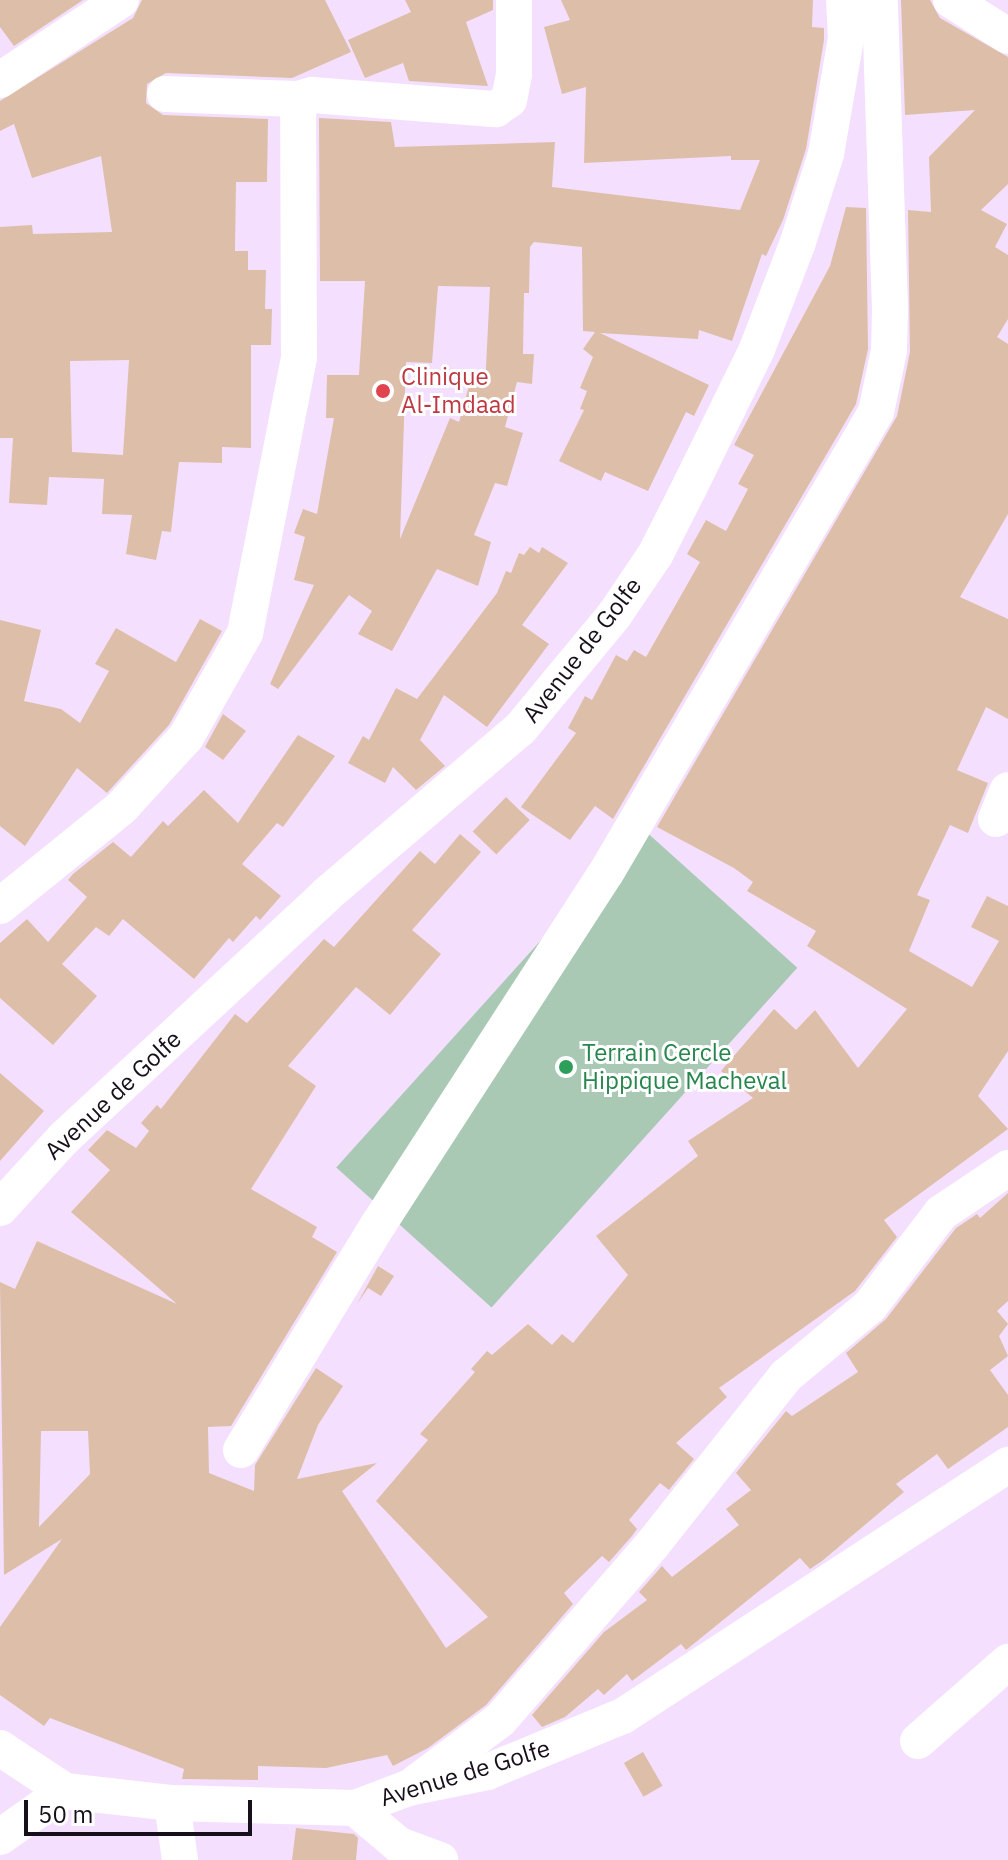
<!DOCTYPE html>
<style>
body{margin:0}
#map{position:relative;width:1008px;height:1860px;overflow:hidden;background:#f4e0fe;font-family:"IBM Plex Sans",sans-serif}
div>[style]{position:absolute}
.green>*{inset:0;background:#a9c9b5;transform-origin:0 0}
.building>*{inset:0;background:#ddbea9;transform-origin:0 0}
.minor>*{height:36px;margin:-18px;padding:0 18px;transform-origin:18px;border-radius:18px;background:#fff}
.dots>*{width:22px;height:22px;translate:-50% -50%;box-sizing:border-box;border:4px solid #fff;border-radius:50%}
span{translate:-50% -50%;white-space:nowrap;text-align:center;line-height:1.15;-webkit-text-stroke:6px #fff;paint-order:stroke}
.health-label{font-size:24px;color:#be3a42}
.left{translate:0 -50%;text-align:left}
.street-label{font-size:24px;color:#17101a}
.leisure-label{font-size:24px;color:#27864d}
.scale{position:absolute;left:24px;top:1800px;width:228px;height:36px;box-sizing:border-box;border:4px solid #17101a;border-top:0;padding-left:10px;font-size:24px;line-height:28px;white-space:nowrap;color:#17101a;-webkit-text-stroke:6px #fff;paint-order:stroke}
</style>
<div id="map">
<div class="green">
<div style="left:642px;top:828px;width:209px;height:457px;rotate:42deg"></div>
</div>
<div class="building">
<div style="clip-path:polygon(0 0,83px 0,14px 46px,0 27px)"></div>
<div style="clip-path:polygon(evenodd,142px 0,325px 0,351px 52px,292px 78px,166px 73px,147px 84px,146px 103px,163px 115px,268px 119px,267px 182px,236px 182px,235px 251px,248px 251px,248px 270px,266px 270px,265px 309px,272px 309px,271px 345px,251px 345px,251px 448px,222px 447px,222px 463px,179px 462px,171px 532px,162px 531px,156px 560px,126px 554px,132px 515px,102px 514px,104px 479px,49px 477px,47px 505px,9px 503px,13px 438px,0 438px,0 227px,32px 225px,33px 234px,112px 232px,101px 156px,32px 178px,14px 124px,0 131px,0 101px,133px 18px,142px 0,129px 360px,123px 455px,72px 452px,70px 361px,129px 360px)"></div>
<div style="clip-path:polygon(405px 0,493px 0,493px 10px,466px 22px,488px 86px,409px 81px,403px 63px,365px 78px,348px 40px,411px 12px)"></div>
<div style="clip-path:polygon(evenodd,561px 0,813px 0,812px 27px,824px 28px,824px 40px,806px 149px,783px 220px,766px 256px,762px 254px,732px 341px,699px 330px,698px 339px,600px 333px,709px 385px,694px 416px,686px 412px,648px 491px,605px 472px,601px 481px,559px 461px,584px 410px,580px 409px,587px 391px,580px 388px,593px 357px,583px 349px,595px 332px,583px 331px,582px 247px,534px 242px,530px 247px,529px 293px,524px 293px,523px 354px,534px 354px,532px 384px,517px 382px,505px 427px,523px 433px,507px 486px,495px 483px,474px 535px,491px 542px,478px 586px,437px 569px,392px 651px,358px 634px,372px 611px,349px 595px,278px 689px,270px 684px,314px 585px,294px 580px,305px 537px,294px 533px,303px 509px,317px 514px,334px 418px,326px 418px,327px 375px,359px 375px,365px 281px,320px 281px,319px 118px,391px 122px,395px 147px,555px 142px,552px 187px,740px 210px,760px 160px,731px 160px,731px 156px,584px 163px,586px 87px,562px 94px,544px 27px,570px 20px,561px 0,438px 286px,490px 287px,485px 386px,470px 382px,459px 422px,450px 418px,400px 539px,406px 362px,432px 363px,438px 286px)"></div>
<div style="clip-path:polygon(evenodd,901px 0,930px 0,940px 18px,1008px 57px,1008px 184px,981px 210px,1007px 224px,995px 247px,1008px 255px,1008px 319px,997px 337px,1008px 344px,1008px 514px,960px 597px,1008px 619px,1008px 719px,986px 707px,957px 770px,988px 783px,968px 833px,950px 825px,917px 895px,930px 900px,909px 951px,972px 987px,999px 941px,971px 927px,987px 896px,1008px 906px,1008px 1051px,978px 1096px,1008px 1129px,884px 1220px,897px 1237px,855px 1291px,719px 1388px,727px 1397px,676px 1443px,694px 1459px,669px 1490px,660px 1483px,629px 1520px,637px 1529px,632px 1536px,609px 1562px,602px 1556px,564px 1593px,573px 1604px,486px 1705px,428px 1748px,393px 1766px,387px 1755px,326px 1768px,258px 1766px,258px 1780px,182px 1779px,184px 1769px,50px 1718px,44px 1726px,0 1695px,0 1627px,62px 1539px,4px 1575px,0 1282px,15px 1289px,37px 1241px,177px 1304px,71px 1212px,110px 1170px,88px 1150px,107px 1130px,136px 1148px,149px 1131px,141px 1123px,157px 1105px,161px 1109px,235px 1014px,247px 1023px,324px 939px,334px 947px,420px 851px,435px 864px,460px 834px,481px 852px,412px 930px,441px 954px,390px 1015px,356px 987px,288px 1066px,316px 1086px,251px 1189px,317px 1227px,312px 1237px,337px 1252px,231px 1426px,208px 1427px,209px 1473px,254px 1491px,255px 1465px,316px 1368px,343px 1386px,318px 1425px,297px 1479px,377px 1463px,342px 1491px,446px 1648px,488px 1617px,376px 1501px,428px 1440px,420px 1434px,475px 1372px,471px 1369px,487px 1351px,492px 1355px,528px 1324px,552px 1345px,562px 1334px,573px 1343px,628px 1275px,596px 1236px,698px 1156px,688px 1141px,753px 1098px,721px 1071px,774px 1009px,796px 1030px,815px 1010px,858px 1068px,907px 1009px,807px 946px,816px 931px,747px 891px,753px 882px,734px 868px,657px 827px,897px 416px,910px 352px,908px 210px,931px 212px,929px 157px,975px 110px,905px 115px,901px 0,41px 1431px,88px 1431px,90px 1474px,39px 1527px,41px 1431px)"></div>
<div style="clip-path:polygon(846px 207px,866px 208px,868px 349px,856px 404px,613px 819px,595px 806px,570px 840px,521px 807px,576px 733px,568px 728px,585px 696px,592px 700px,616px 655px,627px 661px,634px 650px,646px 657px,700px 562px,687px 554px,706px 520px,726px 531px,748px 489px,738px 484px,754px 455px,734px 445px,830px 266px)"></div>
<div style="clip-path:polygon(530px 547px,539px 553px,542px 547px,568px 563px,522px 625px,549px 644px,487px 727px,444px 695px,420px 740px,445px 766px,416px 790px,393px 767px,385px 783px,348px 763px,363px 736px,369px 740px,396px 688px,417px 699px,497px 593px,506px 571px,511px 573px,519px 553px,524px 555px)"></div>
<div style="clip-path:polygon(200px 619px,222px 631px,169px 725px,107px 793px,77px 768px,25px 846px,0 826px,0 620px,41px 630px,24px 701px,61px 709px,80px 723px,109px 671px,95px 664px,116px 628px,176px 662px)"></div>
<div style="clip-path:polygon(223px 714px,246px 731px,223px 760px,205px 747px)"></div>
<div style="clip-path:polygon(298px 735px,335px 756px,283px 827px,277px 823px,242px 864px,281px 896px,260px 920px,256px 916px,233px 942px,229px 938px,194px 979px,123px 919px,109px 936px,96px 927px,62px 964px,97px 996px,53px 1045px,0 998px,0 943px,27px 919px,48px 942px,87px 897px,68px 880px,73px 874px,113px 842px,131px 857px,163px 821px,168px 826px,204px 790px,238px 823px)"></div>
<div style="left:506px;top:797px;width:33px;height:48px;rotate:44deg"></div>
<div style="clip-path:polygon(0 1073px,44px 1111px,0 1161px)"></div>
<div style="clip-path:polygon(1008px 1193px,1008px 1301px,997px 1311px,1008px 1324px,999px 1336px,1008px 1356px,990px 1370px,1008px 1395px,1008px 1427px,948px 1469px,937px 1454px,896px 1484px,904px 1492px,822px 1561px,810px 1569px,800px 1558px,686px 1650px,681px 1644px,632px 1681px,627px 1674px,604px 1695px,598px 1689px,565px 1717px,542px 1727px,532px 1715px,604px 1632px,647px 1600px,639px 1592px,662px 1566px,672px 1577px,739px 1525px,726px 1509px,751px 1490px,736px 1473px,786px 1411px,792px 1416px,858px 1372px,846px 1353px,886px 1319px,956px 1228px,977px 1214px,980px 1218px)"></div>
<div style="clip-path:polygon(378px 1266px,394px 1276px,381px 1296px,368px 1288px,357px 1304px)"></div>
<div style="left:643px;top:1752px;width:39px;height:22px;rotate:60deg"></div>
<div style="clip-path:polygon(296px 1828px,354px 1834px,358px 1838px,356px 1860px,292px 1860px)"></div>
</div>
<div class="minor">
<div style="left:951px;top:0;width:67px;rotate:32.3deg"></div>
<div style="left:0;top:80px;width:145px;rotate:-33.5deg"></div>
<div style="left:165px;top:94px;width:133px;rotate:2.2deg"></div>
<div style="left:996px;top:819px;width:31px;rotate:-68deg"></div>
<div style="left:0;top:906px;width:156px;rotate:-39deg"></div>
<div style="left:121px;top:808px;width:96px;rotate:-47.5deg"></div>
<div style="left:186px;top:737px;width:120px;rotate:-60.4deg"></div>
<div style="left:245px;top:633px;width:281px;rotate:-78.9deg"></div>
<div style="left:299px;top:357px;width:258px;rotate:-90.2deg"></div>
<div style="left:298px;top:99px;width:15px;rotate:-16deg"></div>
<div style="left:312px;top:95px;width:185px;rotate:4.4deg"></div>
<div style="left:496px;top:109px;width:16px;rotate:-35deg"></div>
<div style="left:509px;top:100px;width:26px;rotate:-79deg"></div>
<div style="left:514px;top:74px;width:74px;rotate:-90deg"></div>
<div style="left:0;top:1208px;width:95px;rotate:-47.6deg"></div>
<div style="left:64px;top:1138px;width:357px;rotate:-42.8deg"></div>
<div style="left:326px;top:895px;width:255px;rotate:-40.6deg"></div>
<div style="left:520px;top:729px;width:149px;rotate:-50.4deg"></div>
<div style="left:615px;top:614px;width:71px;rotate:-55.9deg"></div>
<div style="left:655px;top:555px;width:75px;rotate:-63.1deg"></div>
<div style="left:689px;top:488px;width:155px;rotate:-63.9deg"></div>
<div style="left:757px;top:349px;width:111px;rotate:-69deg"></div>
<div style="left:797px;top:245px;width:96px;rotate:-72.3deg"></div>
<div style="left:826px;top:154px;width:118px;rotate:-80.2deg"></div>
<div style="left:846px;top:38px;width:38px;rotate:-93deg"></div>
<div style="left:241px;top:1450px;width:263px;rotate:-58.7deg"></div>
<div style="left:378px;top:1225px;width:419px;rotate:-57.1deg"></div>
<div style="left:606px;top:873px;width:534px;rotate:-59.64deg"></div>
<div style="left:876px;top:412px;width:62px;rotate:-78deg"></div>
<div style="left:889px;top:351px;width:42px;rotate:-88.6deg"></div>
<div style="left:890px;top:309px;width:309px;rotate:-91.9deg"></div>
<div style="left:918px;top:1741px;width:120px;rotate:-41.3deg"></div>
<div style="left:0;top:1748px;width:78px;rotate:33.5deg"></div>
<div style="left:65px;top:1791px;width:108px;rotate:6.4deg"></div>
<div style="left:172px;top:1803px;width:183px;rotate:1.6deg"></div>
<div style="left:355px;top:1808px;width:57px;rotate:-20.7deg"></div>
<div style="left:408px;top:1788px;width:81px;rotate:-11.4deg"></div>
<div style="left:487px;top:1772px;width:147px;rotate:-22.4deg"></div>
<div style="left:623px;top:1716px;width:460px;rotate:-33.1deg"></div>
<div style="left:417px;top:1782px;width:104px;rotate:-36.8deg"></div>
<div style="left:500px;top:1720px;width:232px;rotate:-49deg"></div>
<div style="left:652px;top:1545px;width:216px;rotate:-51.6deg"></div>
<div style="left:786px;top:1376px;width:109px;rotate:-39.8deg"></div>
<div style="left:870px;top:1306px;width:117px;rotate:-52.6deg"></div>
<div style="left:941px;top:1213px;width:81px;rotate:-33.9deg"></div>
<div style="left:172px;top:1803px;width:58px;rotate:82deg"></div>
<div style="left:355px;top:1808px;width:57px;rotate:40.1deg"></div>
<div style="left:399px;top:1845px;width:44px;rotate:20.1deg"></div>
<div style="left:0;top:1837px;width:80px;rotate:-35.3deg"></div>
</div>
<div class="dots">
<div style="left:383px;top:391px;background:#e0444e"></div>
<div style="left:566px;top:1067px;background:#2e9e5b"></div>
</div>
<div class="health-label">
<span class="left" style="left:401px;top:391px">Clinique<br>Al-Imdaad</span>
</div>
<div class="street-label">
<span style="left:582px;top:650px;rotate:-52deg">Avenue de Golfe</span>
<span style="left:113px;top:1095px;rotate:-43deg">Avenue de Golfe</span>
<span style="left:465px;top:1773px;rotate:-17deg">Avenue de Golfe</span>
</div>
<div class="leisure-label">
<span class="left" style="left:582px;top:1067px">Terrain Cercle<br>Hippique Macheval</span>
</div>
<div class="scale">50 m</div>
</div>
